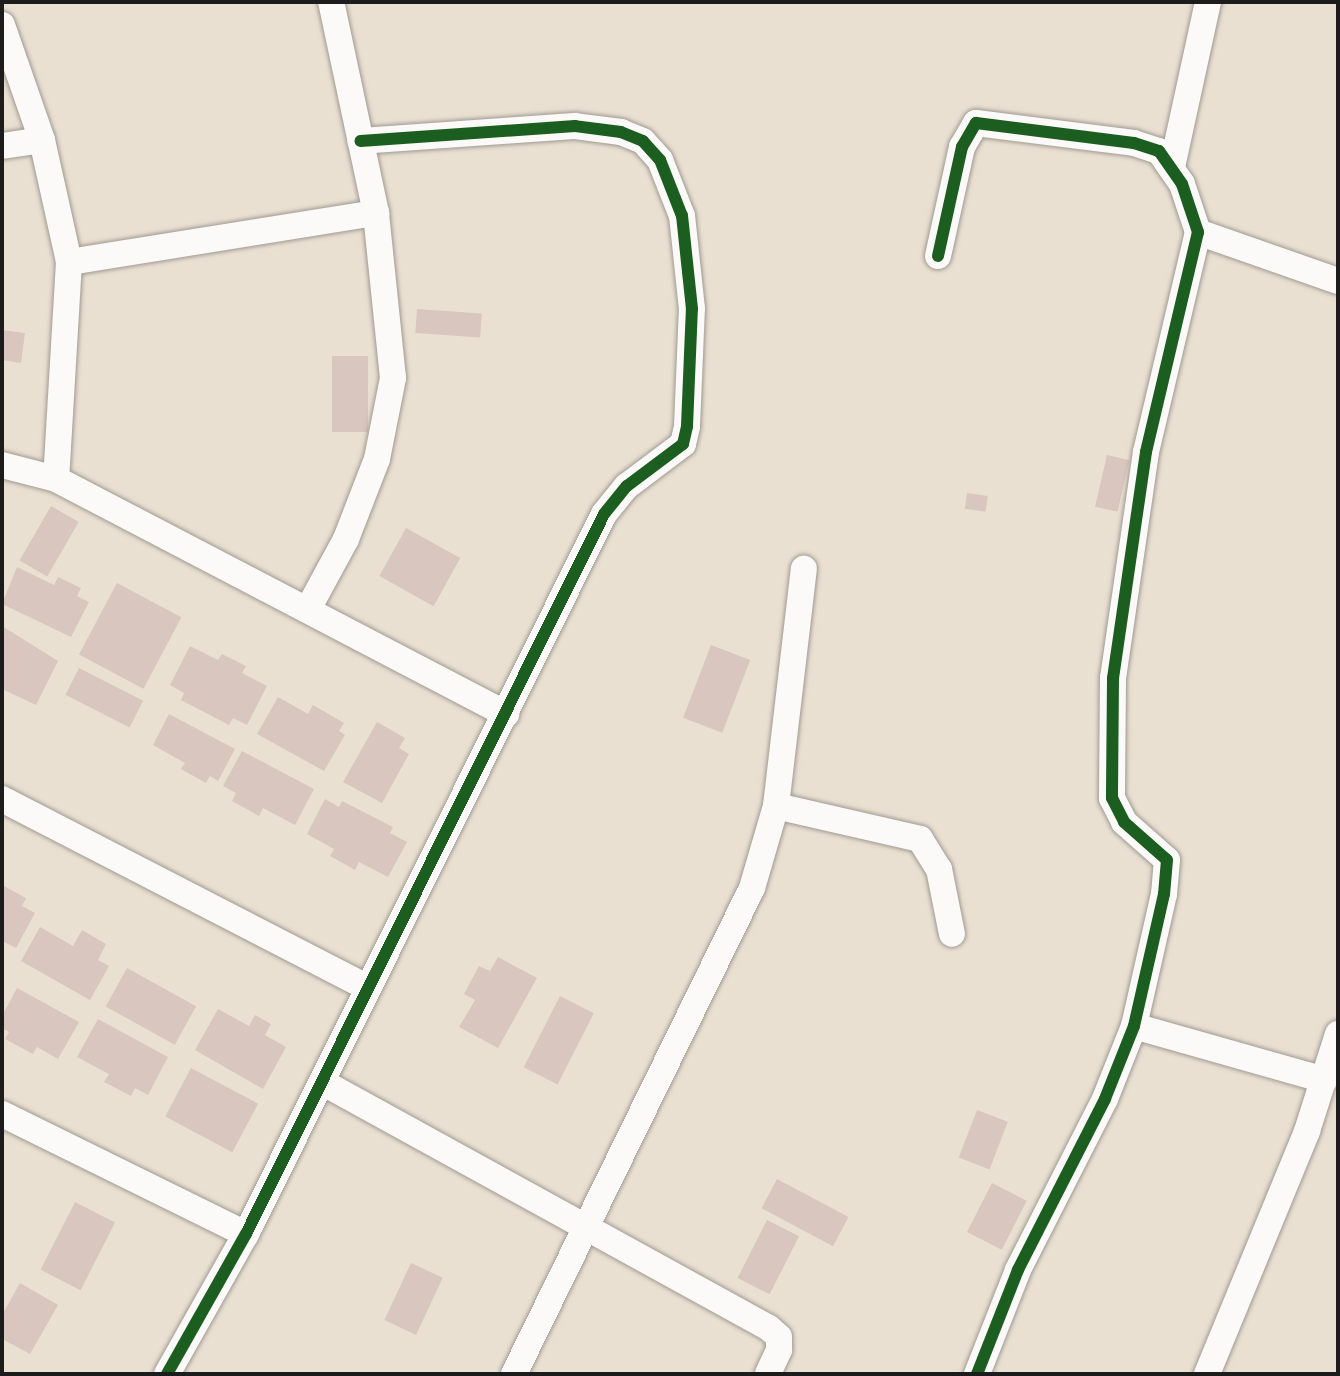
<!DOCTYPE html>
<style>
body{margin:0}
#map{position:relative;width:1340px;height:1376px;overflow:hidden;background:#eae0d2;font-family:"Libre Caslon Text",serif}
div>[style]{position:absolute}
.building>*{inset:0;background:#d8c6bf;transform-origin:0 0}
.roads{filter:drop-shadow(0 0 2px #a09a92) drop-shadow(0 0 2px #a09a92)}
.street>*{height:26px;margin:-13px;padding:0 13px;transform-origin:13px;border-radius:13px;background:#fcfaf8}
.cycleway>*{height:12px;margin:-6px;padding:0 6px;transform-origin:6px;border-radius:6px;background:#1b5e20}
span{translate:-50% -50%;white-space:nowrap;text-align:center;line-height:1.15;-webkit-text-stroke:6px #fff;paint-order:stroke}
.frame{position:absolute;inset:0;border:4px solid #1c1c1c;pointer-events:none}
</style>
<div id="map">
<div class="building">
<div style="left:417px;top:309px;width:65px;height:24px;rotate:4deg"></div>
<div style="clip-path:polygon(2px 330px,25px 333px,21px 363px,2px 360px)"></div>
<div style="left:332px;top:356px;width:36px;height:76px"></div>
<div style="left:1107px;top:455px;width:23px;height:53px;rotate:13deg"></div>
<div style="left:967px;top:493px;width:21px;height:16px;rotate:8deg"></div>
<div style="left:51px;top:506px;width:32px;height:63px;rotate:30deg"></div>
<div style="left:406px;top:528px;width:62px;height:55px;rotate:29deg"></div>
<div style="clip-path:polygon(17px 567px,54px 585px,58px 577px,81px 588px,77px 596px,89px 602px,71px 637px,2px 604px)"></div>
<div style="left:117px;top:583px;width:73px;height:81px;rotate:28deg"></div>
<div style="clip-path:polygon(2px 626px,58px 661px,36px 705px,2px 689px)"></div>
<div style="left:711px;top:645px;width:42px;height:78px;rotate:21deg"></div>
<div style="clip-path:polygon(190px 646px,218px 660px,222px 654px,246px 666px,242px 673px,267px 686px,247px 725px,233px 718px,229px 725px,181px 700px,184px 693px,170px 685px)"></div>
<div style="left:79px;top:668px;width:72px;height:30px;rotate:27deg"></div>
<div style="clip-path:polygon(278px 697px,308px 714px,313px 705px,344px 723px,339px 731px,345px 735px,324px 771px,257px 734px)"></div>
<div style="clip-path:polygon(169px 714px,235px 749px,218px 781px,210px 776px,206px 783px,181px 769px,185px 763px,153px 745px)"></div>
<div style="clip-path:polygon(377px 722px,405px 738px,399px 748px,409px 754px,382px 803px,343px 782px)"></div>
<div style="clip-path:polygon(242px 751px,314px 789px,295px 825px,263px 808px,259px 816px,232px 801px,236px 793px,223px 786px)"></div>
<div style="clip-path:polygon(325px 799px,339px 807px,342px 801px,393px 827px,390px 833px,407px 842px,388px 877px,359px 862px,355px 870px,330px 856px,334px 849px,307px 834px)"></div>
<div style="clip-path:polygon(2px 885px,26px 898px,22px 906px,35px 913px,16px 948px,2px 941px)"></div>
<div style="clip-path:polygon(40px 927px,73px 946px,82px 930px,106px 944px,98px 960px,109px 966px,90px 1000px,21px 961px)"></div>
<div style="clip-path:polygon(498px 957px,537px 978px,498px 1048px,459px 1027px,475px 1000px,464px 994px,479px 966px,490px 971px)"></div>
<div style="left:127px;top:968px;width:79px;height:44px;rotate:29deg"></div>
<div style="clip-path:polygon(17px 988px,79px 1022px,58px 1059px,37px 1047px,33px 1054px,5px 1039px,9px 1032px,2px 1028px,2px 1016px)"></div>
<div style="left:560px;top:996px;width:38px;height:80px;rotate:27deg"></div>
<div style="clip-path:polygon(218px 1009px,249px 1026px,255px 1015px,271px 1024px,265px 1035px,286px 1047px,263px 1089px,195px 1050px)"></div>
<div style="clip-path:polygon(98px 1019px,168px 1057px,148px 1095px,135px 1088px,131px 1096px,104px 1082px,109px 1074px,77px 1057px)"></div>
<div style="left:191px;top:1068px;width:76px;height:55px;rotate:28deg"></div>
<div style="left:977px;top:1110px;width:33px;height:51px;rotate:21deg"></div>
<div style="left:777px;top:1179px;width:81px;height:33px;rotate:28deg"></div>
<div style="left:992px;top:1183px;width:39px;height:55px;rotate:27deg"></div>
<div style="left:75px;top:1202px;width:45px;height:76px;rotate:27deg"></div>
<div style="left:767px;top:1220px;width:36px;height:65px;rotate:27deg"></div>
<div style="left:411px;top:1263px;width:35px;height:63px;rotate:25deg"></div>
<div style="clip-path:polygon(20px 1283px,58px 1305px,30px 1354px,2px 1339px,2px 1315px)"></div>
</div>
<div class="roads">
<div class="street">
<div style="left:2px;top:25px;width:122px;rotate:70.8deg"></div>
<div style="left:42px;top:140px;width:125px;rotate:77.5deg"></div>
<div style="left:69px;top:262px;width:217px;rotate:93.4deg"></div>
<div style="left:2px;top:146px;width:40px;rotate:-8.5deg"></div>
<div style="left:1172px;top:167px;width:169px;rotate:-77.7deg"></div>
<div style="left:1198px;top:232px;width:148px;rotate:19.3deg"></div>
<div style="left:938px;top:256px;width:112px;rotate:-77.6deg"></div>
<div style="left:962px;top:147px;width:28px;rotate:-60deg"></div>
<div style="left:976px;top:123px;width:159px;rotate:7.2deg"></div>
<div style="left:1134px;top:143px;width:26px;rotate:18deg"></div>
<div style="left:1159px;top:151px;width:40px;rotate:55.1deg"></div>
<div style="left:1182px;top:184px;width:51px;rotate:71.6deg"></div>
<div style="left:1198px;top:232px;width:226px;rotate:103.3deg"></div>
<div style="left:1146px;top:452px;width:228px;rotate:98.3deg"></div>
<div style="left:1113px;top:678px;width:120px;rotate:90.5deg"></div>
<div style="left:1112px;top:798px;width:27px;rotate:63deg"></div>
<div style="left:1124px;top:822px;width:57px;rotate:41.5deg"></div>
<div style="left:1167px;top:860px;width:34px;rotate:95deg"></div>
<div style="left:1164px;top:894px;width:135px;rotate:102.8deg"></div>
<div style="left:1134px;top:1026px;width:79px;rotate:111.7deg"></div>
<div style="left:1105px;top:1099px;width:192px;rotate:117deg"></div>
<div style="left:1018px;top:1270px;width:112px;rotate:111.5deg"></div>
<div style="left:69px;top:262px;width:311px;rotate:-9.1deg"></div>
<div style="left:2px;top:465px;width:56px;rotate:14.5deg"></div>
<div style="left:56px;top:479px;width:508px;rotate:27.57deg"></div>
<div style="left:308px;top:609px;width:80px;rotate:-61.5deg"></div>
<div style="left:346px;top:539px;width:86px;rotate:-68.8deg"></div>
<div style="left:377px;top:459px;width:83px;rotate:-78.8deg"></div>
<div style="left:393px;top:378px;width:166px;rotate:-95.9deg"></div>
<div style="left:376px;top:213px;width:216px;rotate:-102deg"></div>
<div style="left:2px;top:799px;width:412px;rotate:27.3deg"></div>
<div style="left:776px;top:806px;width:148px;rotate:12.9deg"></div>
<div style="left:920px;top:839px;width:36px;rotate:58deg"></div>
<div style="left:939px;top:869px;width:66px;rotate:78.7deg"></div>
<div style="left:1134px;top:1026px;width:198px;rotate:15.8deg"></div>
<div style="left:322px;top:1082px;width:510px;rotate:28.83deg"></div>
<div style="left:769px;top:1328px;width:13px;rotate:42deg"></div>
<div style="left:779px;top:1337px;width:13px;rotate:90deg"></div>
<div style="left:779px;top:1350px;width:26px;rotate:115deg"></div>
<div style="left:2px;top:1114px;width:272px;rotate:26.2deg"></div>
<div style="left:167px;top:1374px;width:161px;rotate:-60.6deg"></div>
<div style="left:246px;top:1234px;width:804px;rotate:-63.56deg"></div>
<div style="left:604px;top:514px;width:36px;rotate:-51deg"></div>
<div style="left:627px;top:486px;width:70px;rotate:-36.9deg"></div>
<div style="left:683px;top:444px;width:18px;rotate:-77deg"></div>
<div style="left:687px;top:426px;width:117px;rotate:-87.6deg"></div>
<div style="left:692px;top:309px;width:94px;rotate:-96.1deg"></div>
<div style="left:682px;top:216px;width:60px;rotate:-111.4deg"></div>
<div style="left:660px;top:160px;width:25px;rotate:-132deg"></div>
<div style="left:643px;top:141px;width:24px;rotate:-158deg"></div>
<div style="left:621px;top:132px;width:46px;rotate:-172.6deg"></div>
<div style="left:575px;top:126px;width:215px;rotate:176deg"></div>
<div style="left:514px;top:1374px;width:541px;rotate:-63.91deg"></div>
<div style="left:752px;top:888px;width:85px;rotate:-73.7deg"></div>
<div style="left:776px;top:806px;width:239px;rotate:-83.3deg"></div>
<div style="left:1207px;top:1374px;width:263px;rotate:-67.6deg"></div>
<div style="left:1307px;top:1131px;width:102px;rotate:-72.3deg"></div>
</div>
</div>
<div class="cycleway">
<div style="left:938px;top:256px;width:112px;rotate:-77.6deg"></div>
<div style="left:962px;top:147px;width:28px;rotate:-60deg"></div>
<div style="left:976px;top:123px;width:159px;rotate:7.2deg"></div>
<div style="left:1134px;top:143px;width:26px;rotate:18deg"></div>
<div style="left:1159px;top:151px;width:40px;rotate:55.1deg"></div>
<div style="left:1182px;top:184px;width:51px;rotate:71.6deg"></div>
<div style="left:1198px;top:232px;width:226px;rotate:103.3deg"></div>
<div style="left:1146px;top:452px;width:228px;rotate:98.3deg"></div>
<div style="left:1113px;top:678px;width:120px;rotate:90.5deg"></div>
<div style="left:1112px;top:798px;width:27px;rotate:63deg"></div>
<div style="left:1124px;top:822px;width:57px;rotate:41.5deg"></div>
<div style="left:1167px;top:860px;width:34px;rotate:95deg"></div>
<div style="left:1164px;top:894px;width:135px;rotate:102.8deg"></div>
<div style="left:1134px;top:1026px;width:79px;rotate:111.7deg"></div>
<div style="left:1105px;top:1099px;width:192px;rotate:117deg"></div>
<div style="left:1018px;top:1270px;width:112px;rotate:111.5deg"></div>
<div style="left:167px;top:1374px;width:161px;rotate:-60.6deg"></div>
<div style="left:246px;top:1234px;width:804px;rotate:-63.56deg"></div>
<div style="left:604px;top:514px;width:36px;rotate:-51deg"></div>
<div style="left:627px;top:486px;width:70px;rotate:-36.9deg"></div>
<div style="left:683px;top:444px;width:18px;rotate:-77deg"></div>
<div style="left:687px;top:426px;width:117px;rotate:-87.6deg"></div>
<div style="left:692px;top:309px;width:94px;rotate:-96.1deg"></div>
<div style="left:682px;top:216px;width:60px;rotate:-111.4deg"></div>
<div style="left:660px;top:160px;width:25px;rotate:-132deg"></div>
<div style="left:643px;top:141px;width:24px;rotate:-158deg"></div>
<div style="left:621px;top:132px;width:46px;rotate:-172.6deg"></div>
<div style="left:575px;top:126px;width:215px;rotate:176deg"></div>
</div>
<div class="frame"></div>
</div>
